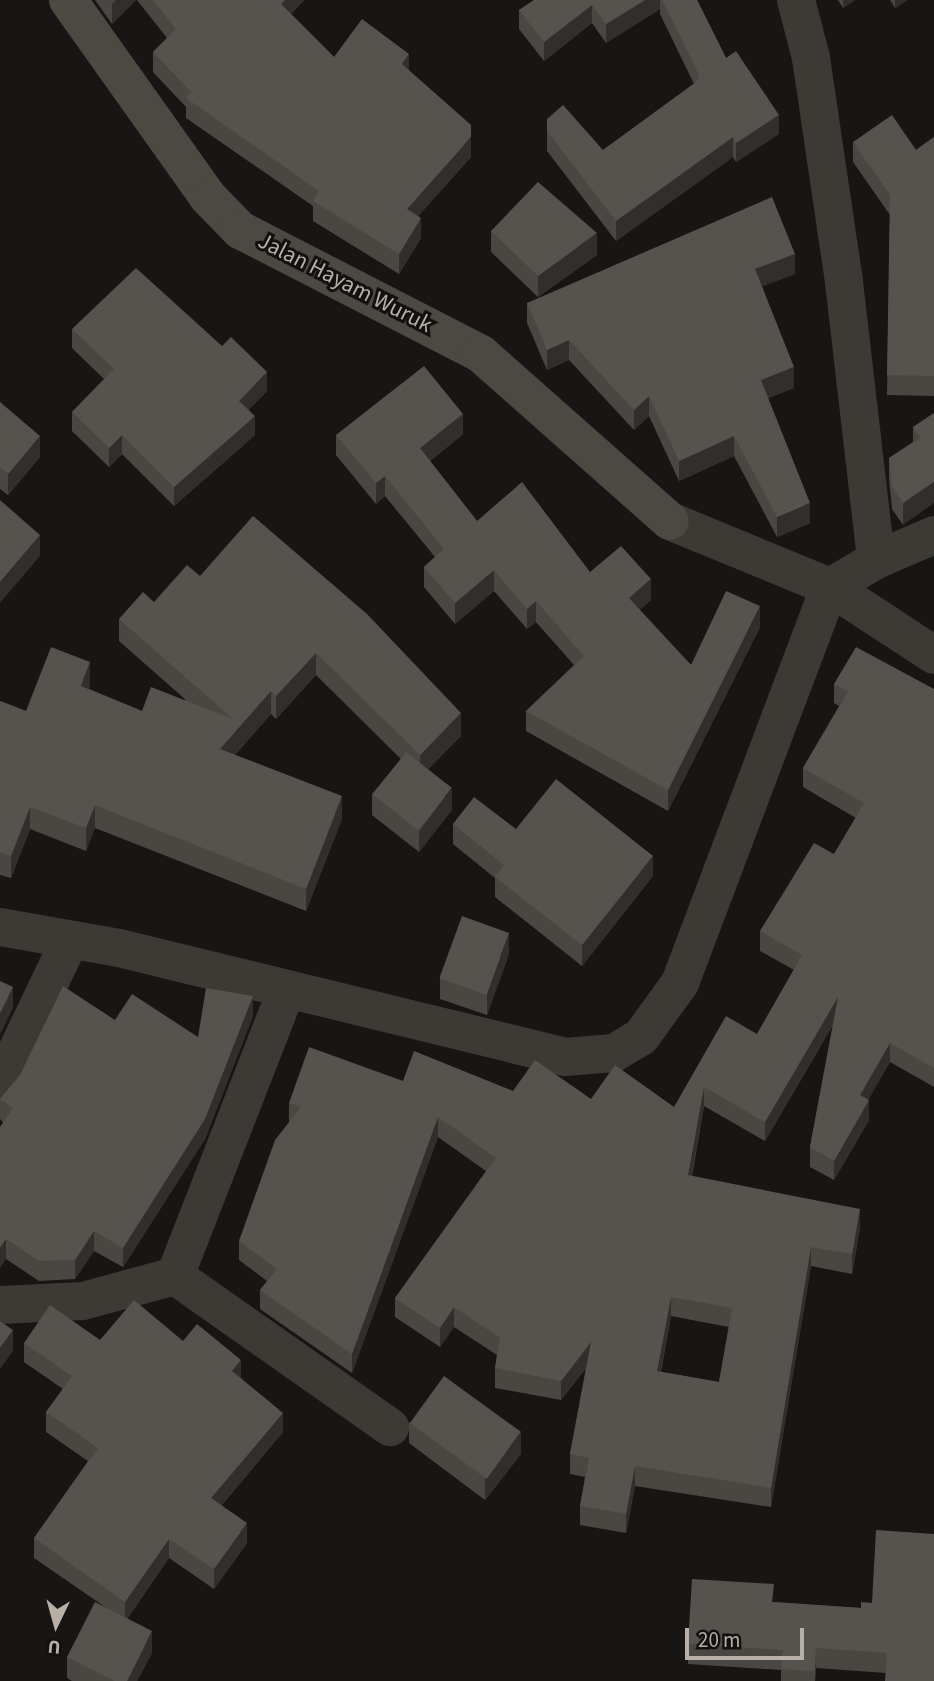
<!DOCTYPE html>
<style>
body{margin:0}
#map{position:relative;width:934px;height:1681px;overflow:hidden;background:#171615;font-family:"Source Sans 3",sans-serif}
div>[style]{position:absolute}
.street>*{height:38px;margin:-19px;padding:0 19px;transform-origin:19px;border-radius:19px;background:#3c3a35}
.secondary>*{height:38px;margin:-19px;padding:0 19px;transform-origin:19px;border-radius:19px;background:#4c4943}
.wall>*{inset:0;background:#4a4742}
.shaded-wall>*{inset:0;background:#312f2c}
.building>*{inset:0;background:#56524d;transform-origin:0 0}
span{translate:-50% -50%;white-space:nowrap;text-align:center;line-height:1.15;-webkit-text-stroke:6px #121110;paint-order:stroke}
.street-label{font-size:23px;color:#b8b0a6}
.north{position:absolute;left:21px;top:1590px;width:70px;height:70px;-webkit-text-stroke:5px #121110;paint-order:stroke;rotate:185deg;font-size:19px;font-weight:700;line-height:28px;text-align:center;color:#b8b0a6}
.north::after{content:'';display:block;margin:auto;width:24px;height:32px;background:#b8b0a6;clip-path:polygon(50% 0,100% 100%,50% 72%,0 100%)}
.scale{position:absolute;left:685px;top:1628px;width:119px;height:32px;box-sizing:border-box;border:4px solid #b8b0a6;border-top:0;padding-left:9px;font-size:21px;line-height:24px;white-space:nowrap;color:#b8b0a6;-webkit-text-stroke:5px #121110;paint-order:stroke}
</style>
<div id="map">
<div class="street">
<div style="left:796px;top:0;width:60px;rotate:75.5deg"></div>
<div style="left:811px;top:58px;width:226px;rotate:81.6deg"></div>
<div style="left:844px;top:282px;width:280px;rotate:83.4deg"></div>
<div style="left:876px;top:560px;width:53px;rotate:149.6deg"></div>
<div style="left:830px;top:587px;width:124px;rotate:33.2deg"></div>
<div style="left:876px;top:560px;width:63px;rotate:-23.3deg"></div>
<div style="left:0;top:927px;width:121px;rotate:10deg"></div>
<div style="left:119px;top:948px;width:459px;rotate:13.7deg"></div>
<div style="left:565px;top:1057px;width:49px;rotate:-4.7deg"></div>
<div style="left:614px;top:1053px;width:31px;rotate:-31deg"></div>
<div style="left:641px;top:1037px;width:67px;rotate:-54.2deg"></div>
<div style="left:680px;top:983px;width:423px;rotate:-69.3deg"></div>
<div style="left:830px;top:587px;width:173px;rotate:-157.6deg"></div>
<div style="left:0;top:1086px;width:160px;rotate:-64.4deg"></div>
<div style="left:175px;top:1276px;width:308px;rotate:-68.7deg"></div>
<div style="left:175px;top:1276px;width:263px;rotate:35.1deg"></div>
<div style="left:0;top:1305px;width:83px;rotate:-2.8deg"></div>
<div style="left:83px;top:1301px;width:95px;rotate:-15.2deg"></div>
</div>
<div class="secondary">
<div style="left:68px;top:0;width:242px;rotate:54.6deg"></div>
<div style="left:208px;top:197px;width:46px;rotate:45.9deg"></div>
<div style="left:240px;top:230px;width:271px;rotate:27.2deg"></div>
<div style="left:481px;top:354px;width:252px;rotate:41.5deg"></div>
</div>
<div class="wall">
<div style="clip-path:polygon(95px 0,136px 0,112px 24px)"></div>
<div style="clip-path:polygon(137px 0,304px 0,291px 14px,334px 57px,409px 71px,471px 157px,418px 216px,421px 238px,399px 274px,313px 221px,313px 206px,186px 118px,186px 107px,153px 72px,153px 52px,167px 38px)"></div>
<div style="clip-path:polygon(534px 0,697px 0,726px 58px,779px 134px,736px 162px,733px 157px,616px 241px,547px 151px,547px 119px,603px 150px,694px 84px,660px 14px,660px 9px,606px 43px,592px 23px,544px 61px,519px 29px,519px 10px)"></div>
<div style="clip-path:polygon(838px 0,855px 0,843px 8px)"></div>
<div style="clip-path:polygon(890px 0,907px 0,895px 8px)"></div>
<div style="clip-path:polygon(934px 137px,934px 396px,887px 395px,890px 215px,853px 162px,853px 142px,916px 150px)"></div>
<div style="clip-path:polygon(491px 231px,597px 255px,538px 297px,491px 252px)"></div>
<div style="clip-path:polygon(795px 274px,762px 286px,794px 388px,768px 398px,810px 523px,777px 537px,734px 456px,679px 481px,649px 416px,634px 430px,569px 360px,547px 370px,527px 323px,527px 303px)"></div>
<div style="clip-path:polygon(72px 329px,267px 391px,248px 410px,255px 435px,174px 506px,122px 454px,109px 467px,72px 431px,72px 412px,104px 379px,72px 348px)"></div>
<div style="clip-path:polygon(0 402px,40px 457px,8px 495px,0 489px)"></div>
<div style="clip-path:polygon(934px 413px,903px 525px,892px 509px,889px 479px,889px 458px,913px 442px,913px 427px)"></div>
<div style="clip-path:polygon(463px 434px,430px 461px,477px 521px,651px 600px,639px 610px,691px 665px,760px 627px,668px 811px,526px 731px,526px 711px,574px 665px,536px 622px,527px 629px,494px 591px,455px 624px,424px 587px,424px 567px,435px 557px,385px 496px,376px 504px,336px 455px,336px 435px)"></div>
<div style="clip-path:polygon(200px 576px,461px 736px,428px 769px,452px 810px,419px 852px,372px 815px,372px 794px,401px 759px,316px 675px,276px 719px,271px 714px,235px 755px,342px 819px,306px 911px,95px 828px,86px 851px,30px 829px,11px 878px,0 875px,0 701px,26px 711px,90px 685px,89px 689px,142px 711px,186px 700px,119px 641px,119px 619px,154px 602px)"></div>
<div style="clip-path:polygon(evenodd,834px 684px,934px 689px,934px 1087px,890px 1062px,868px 1100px,869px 1120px,834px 1180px,810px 1167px,810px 1147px,833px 1025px,765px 1141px,704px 1106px,692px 1176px,860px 1228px,852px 1274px,811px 1266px,771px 1507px,635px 1486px,626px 1533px,580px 1525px,580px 1506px,585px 1477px,570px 1474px,570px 1454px,586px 1368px,561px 1400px,495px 1388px,495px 1368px,497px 1355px,454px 1327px,440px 1347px,395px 1317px,395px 1298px,486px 1171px,438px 1137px,352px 1373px,260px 1309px,260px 1290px,267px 1281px,239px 1260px,239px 1241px,289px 1123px,289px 1103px,403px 1081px,674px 1107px,757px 1034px,794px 970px,760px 951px,760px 931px,834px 854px,856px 818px,803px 787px,803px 768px,839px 706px,834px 703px,834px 684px,671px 1316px,729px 1327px,719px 1382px,661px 1372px,671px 1316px)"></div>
<div style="clip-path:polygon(453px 824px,516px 829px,653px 876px,582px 966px,495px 897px,495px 878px,453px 844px)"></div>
<div style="clip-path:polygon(509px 954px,487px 1015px,440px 999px,440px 978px)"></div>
<div style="clip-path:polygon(253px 1016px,205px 1139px,123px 1267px,94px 1251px,75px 1279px,39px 1281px,6px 1259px,3px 1122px,0 1119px,0 1099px,115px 1020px,198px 1037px)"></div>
<div style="clip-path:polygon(100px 1340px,183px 1341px,241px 1378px,283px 1432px,222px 1505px,247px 1543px,214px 1589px,169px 1558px,127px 1619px,152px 1653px,137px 1681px,72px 1681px,67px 1678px,67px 1657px,108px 1609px,34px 1558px,34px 1538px,88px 1461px,46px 1432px,46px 1412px,63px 1389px,24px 1362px,24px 1343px)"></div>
<div style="clip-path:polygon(409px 1422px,521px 1454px,485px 1500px,409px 1443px)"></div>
<div style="clip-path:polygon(934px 1534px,886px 1673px,816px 1668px,815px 1681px,781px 1681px,781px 1670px,688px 1664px,688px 1644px,774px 1602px,861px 1608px,872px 1603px)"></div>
</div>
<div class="shaded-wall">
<div style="clip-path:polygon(116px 0,136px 0,112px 24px,112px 4px)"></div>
<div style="clip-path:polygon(285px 0,304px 0,281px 24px,281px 4px)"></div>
<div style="clip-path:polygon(645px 0,660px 0,660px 9px,606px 43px,606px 24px)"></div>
<div style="clip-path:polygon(843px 0,855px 0,843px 8px)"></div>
<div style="clip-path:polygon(895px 0,907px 0,895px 8px)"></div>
<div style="clip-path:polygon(592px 5px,592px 23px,544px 61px,544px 42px)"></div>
<div style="clip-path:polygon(409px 54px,409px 74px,402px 64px)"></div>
<div style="clip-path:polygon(779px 115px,779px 134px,736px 162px,736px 143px)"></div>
<div style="clip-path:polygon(471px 137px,471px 157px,407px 229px,407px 209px)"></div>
<div style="clip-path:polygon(733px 137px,733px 157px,616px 241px,616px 221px)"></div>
<div style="clip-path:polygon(421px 218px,421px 238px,399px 274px,399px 254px)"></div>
<div style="clip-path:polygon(597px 233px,597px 255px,538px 297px,538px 276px)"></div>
<div style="clip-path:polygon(795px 254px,795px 274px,755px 289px,755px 269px)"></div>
<div style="clip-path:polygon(569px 340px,569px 360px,547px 370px,547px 350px)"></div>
<div style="clip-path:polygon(794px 367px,794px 388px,761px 400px,761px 380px)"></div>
<div style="clip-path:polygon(267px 372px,267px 391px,239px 420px,239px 401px)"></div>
<div style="clip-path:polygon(649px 396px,649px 416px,634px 430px,634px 410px)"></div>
<div style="clip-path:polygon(463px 414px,463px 434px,420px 469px,420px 448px)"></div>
<div style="clip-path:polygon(255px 416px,255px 435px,174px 506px,174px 487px)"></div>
<div style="clip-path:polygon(122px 435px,122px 454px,109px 467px,109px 448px)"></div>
<div style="clip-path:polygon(40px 436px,40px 457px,8px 495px,8px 474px)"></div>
<div style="clip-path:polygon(734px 436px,734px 456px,679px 481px,679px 461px)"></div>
<div style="clip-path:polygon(385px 476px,385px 496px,376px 504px,376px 483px)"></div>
<div style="clip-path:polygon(934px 482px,934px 503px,903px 525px,903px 503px)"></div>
<div style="clip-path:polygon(810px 503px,810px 523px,777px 537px,777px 517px)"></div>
<div style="clip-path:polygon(40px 535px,40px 556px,0 603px,0 582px)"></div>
<div style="clip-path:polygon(494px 570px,494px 591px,455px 624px,455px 603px)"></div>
<div style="clip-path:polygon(651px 579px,651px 600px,629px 619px,629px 598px)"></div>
<div style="clip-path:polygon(536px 601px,536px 622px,527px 629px,527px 609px)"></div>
<div style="clip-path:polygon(760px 606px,760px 627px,668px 811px,668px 790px)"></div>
<div style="clip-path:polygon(316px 653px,316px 675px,276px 719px,276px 696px)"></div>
<div style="clip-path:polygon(90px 662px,90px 685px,81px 709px,81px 686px)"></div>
<div style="clip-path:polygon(271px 691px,271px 714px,220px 772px,220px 749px)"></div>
<div style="clip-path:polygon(461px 713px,461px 736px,420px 778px,420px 755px)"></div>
<div style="clip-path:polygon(452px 788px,452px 810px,419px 852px,419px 831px)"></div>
<div style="clip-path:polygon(342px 796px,342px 819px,306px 911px,306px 889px)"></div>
<div style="clip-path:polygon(95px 805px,95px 828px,86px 851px,86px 828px)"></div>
<div style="clip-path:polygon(30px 807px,30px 829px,11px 878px,11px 856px)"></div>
<div style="clip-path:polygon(653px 856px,653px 876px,582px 966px,582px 945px)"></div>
<div style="clip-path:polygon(509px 933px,509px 954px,487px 1015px,487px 994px)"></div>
<div style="clip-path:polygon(13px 987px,13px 1008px,0 1035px,0 1014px)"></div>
<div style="clip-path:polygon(253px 996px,253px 1016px,205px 1139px,123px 1267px,123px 1248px)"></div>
<div style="clip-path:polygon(838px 997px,838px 1016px,765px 1141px,765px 1122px)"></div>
<div style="clip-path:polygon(890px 1043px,890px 1062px,860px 1114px,860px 1095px)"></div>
<div style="clip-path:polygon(704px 1087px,704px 1106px,688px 1194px,688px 1175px)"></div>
<div style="clip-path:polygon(869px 1100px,869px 1120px,834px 1180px,834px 1161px)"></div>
<div style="clip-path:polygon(438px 1117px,438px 1137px,352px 1373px,352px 1354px)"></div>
<div style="clip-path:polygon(860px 1209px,860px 1228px,852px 1274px,852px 1254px)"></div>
<div style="clip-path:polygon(94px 1231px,94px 1251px,75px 1279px,75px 1260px)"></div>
<div style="clip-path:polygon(6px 1239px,6px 1259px,0 1268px,0 1248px)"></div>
<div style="clip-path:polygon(811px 1247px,811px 1266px,771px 1507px,771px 1488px)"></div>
<div style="clip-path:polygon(671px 1297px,671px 1316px,657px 1391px,657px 1371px)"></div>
<div style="clip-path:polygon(454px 1307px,454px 1327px,440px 1347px,440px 1328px)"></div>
<div style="clip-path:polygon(13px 1330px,13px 1351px,0 1369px,0 1348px)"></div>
<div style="clip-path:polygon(591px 1342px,591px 1361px,561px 1400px,561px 1381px)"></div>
<div style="clip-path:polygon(241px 1360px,241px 1380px,232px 1371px)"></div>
<div style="clip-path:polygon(283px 1413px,283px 1432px,211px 1518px,211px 1498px)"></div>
<div style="clip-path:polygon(521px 1432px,521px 1454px,485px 1500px,485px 1479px)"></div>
<div style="clip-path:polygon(635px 1466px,635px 1486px,626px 1533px,626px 1514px)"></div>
<div style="clip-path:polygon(247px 1523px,247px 1543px,214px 1589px,214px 1569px)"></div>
<div style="clip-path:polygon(169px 1539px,169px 1558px,125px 1621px,125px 1602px)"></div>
<div style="clip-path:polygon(152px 1631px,152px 1653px,137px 1681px,127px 1681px)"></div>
<div style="clip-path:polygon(816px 1648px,816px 1668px,815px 1681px,815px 1671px)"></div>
</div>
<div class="building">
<div style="clip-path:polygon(153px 0,285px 0,281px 4px,334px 57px,362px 19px,409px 54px,402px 64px,471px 125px,471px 137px,407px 209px,421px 218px,399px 254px,313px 201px,319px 191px,186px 98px,191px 92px,153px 52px,176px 29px)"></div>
<div style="clip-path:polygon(534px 0,645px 0,606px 24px,592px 5px,544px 42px,519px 10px)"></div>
<div style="clip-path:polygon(662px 0,697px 0,726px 58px,736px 51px,779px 115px,736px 143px,733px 137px,616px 221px,547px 131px,547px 119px,563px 105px,603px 150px,696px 82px,699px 75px)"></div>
<div style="clip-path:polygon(892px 115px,916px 150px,934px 137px,934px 376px,887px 375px,890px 195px,853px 142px)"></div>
<div style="clip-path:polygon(538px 182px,597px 233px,538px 276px,491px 231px)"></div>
<div style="clip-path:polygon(772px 197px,795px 254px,755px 269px,794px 367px,761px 380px,810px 503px,777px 517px,734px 436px,679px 461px,649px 396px,634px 410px,569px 340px,547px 350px,527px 303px)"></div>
<div style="clip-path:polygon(136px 268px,222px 346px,231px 337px,267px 372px,239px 401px,255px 416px,174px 487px,122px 435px,109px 448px,72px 412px,114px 369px,72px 329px)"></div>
<div style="clip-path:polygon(424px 366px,463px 414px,420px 448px,477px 521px,522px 482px,590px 572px,621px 546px,651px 579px,629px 598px,691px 665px,726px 591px,760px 606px,668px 790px,526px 711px,584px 656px,536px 601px,527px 609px,494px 570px,455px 603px,424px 567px,444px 549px,385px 476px,376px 483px,336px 435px)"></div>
<div style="clip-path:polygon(0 402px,40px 436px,8px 474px,0 467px)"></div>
<div style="clip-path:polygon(934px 413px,934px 482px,903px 503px,892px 487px,889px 458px,920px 438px,913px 427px)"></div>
<div style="clip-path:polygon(0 500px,40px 535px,0 582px)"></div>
<div style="clip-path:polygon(253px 516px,367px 614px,461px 713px,420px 755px,316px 653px,276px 696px,271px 691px,220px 749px,342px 796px,306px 889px,95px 805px,86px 828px,30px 807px,11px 856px,0 852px,0 701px,26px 711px,51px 647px,90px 662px,81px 686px,142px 711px,151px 687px,233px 719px,119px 619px,143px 592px,154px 602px,187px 565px,200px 576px)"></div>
<div style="clip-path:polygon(evenodd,856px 647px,934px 689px,934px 1068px,890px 1043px,860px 1095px,869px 1100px,834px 1161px,810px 1147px,838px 997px,765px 1122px,704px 1087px,688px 1175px,860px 1209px,852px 1254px,811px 1247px,771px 1488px,635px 1466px,626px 1514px,580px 1506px,589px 1458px,570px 1454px,591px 1342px,561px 1381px,495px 1368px,500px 1338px,454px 1307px,440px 1328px,395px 1298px,496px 1158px,438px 1117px,352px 1354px,260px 1290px,277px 1269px,239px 1241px,275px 1140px,301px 1107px,289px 1103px,309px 1047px,403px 1081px,414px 1051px,513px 1091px,535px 1060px,591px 1099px,615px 1065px,674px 1107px,726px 1016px,757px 1034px,802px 955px,760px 931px,814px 843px,834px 854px,864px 803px,803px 768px,848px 692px,834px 684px,856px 647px,671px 1297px,732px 1308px,719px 1382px,657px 1371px,671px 1297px)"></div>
<div style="left:406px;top:752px;width:58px;height:54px;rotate:38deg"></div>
<div style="clip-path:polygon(556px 779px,653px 856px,582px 945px,495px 877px,504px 865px,453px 824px,474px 797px,516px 829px)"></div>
<div style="left:462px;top:916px;width:50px;height:66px;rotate:20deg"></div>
<div style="clip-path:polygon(0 981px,13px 987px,0 1014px)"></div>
<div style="clip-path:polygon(63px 986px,115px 1020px,132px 994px,198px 1037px,206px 988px,253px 996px,205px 1119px,123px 1248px,94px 1231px,75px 1260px,39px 1261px,6px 1239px,0 1248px,0 1127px,13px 1108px,0 1099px,20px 1075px)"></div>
<div style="clip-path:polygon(134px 1300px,183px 1341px,197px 1324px,241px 1360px,232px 1371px,283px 1413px,211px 1498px,247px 1523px,214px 1569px,169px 1539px,125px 1602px,34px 1538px,98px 1448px,46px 1412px,72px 1376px,24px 1343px,50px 1305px,100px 1340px)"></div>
<div style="clip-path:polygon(0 1321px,13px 1330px,0 1348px)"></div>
<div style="left:444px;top:1376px;width:95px;height:58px;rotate:36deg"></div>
<div style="clip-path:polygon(876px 1530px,934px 1534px,934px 1681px,885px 1681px,887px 1653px,816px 1648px,815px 1671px,781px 1669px,783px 1650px,688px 1644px,692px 1579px,774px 1584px,772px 1602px,861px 1608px,861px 1602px,872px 1603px)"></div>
<div style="clip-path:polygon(95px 1602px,152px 1631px,127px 1681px,114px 1681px,67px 1657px)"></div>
</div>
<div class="street-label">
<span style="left:345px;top:283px;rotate:27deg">Jalan Hayam Wuruk</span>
</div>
<div class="north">U</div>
<div class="scale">20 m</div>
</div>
